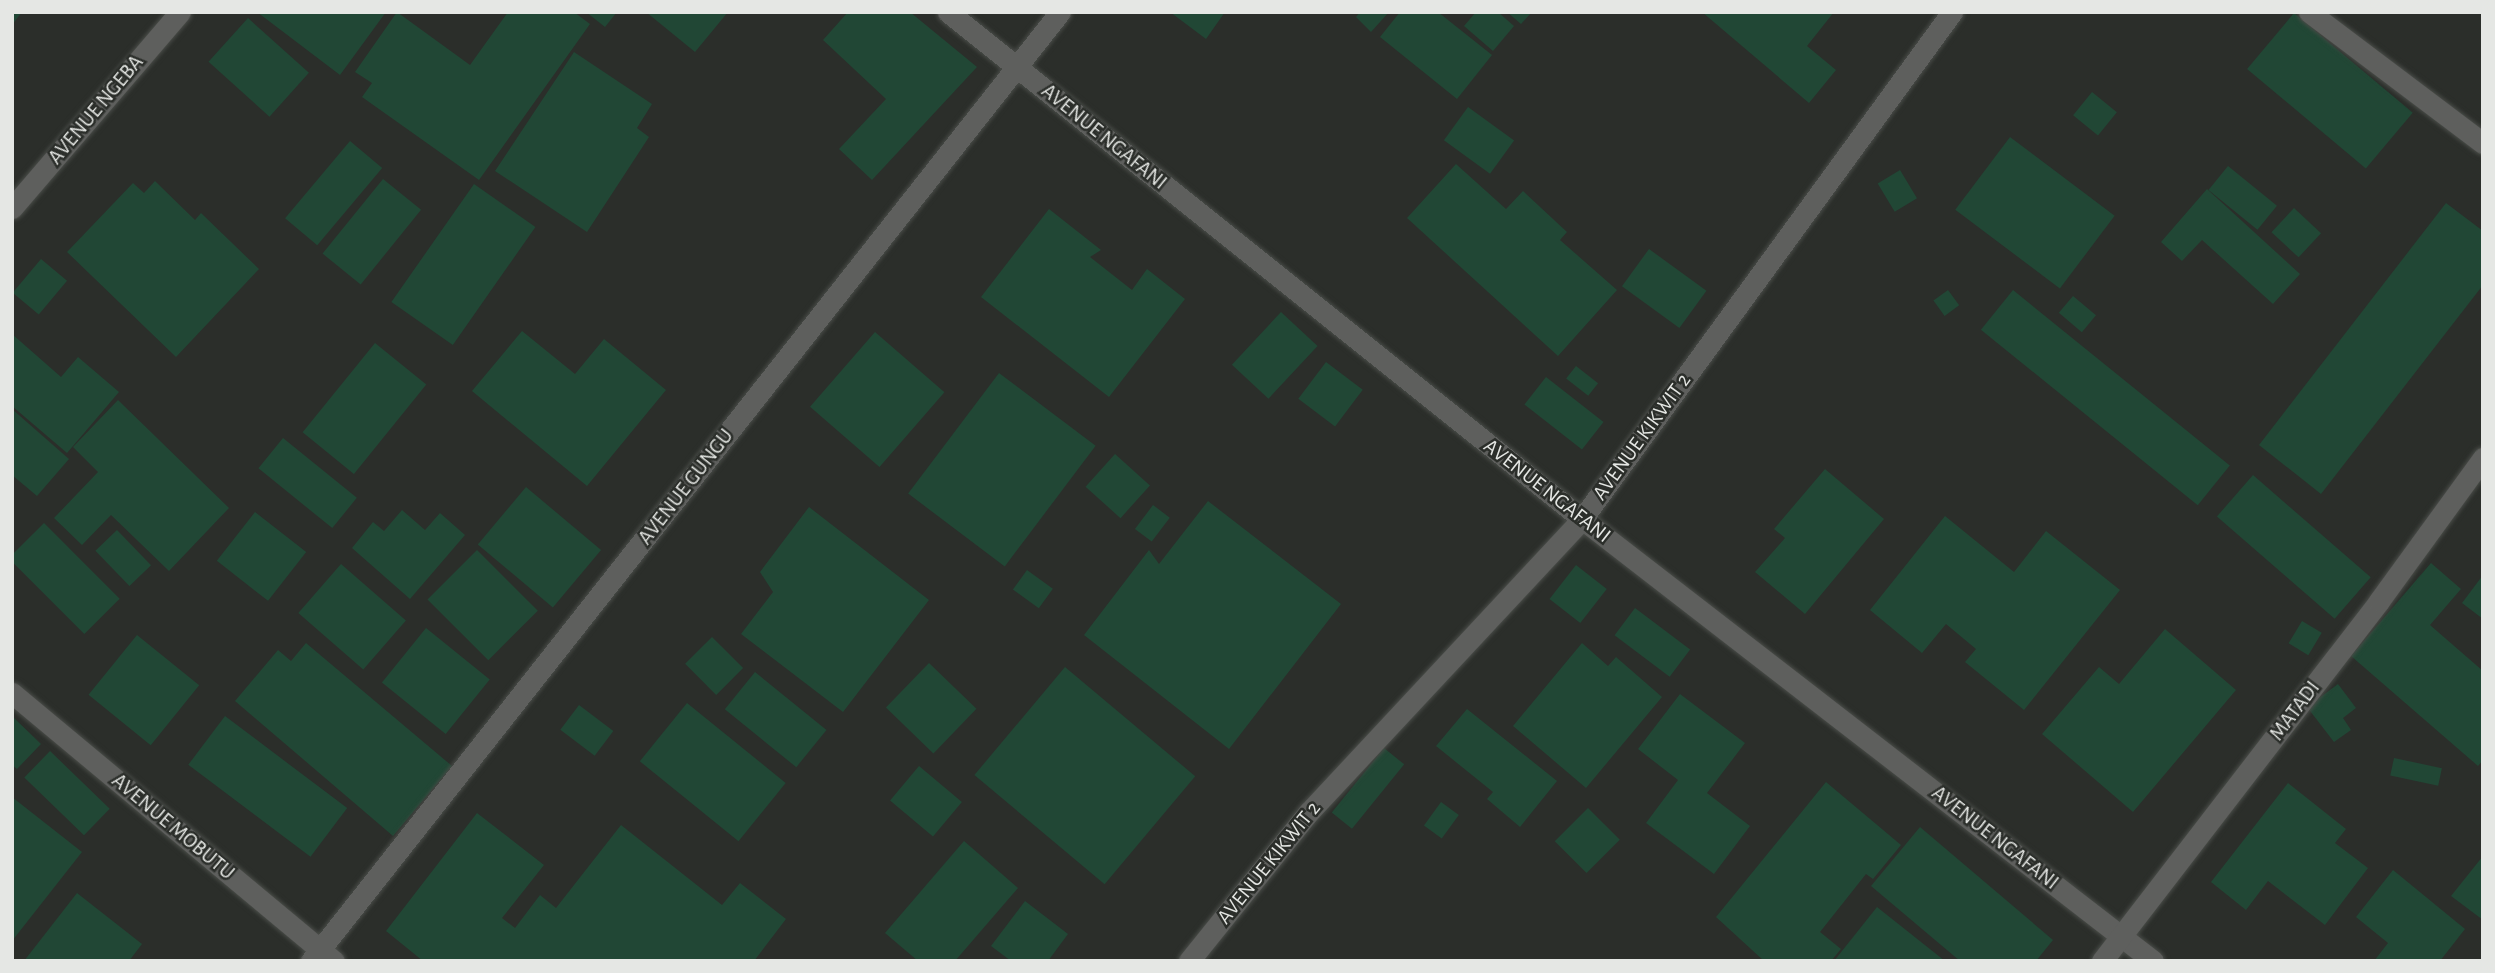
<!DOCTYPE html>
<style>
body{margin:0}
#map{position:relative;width:2495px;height:973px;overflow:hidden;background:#2b2e2a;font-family:"Alegreya Sans",sans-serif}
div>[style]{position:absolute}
.building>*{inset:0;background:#214735;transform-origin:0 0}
.roads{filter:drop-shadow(0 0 2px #494c48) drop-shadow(0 0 2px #494c48)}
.minor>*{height:21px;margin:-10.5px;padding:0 10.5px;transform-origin:10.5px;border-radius:10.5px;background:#5e5f5d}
span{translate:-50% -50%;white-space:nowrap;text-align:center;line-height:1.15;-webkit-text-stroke:5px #2b2e2a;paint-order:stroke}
.street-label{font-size:21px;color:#e5e7e4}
.frame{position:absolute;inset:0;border:14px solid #e5e7e4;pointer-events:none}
</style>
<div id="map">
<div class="building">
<div style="clip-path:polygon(12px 12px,22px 12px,12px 25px)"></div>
<div style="clip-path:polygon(257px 12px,386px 12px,340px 75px)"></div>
<div style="clip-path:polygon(397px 12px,470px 65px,508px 12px,574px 12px,590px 24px,479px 180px,362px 97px,372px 83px,355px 72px)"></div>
<div style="clip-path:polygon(586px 12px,617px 12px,605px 27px)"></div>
<div style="clip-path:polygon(646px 12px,728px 12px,695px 52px)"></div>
<div style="clip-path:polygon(848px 12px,910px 12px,977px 67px,872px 180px,839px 149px,886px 99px,823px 40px)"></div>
<div style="clip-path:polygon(1170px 12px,1225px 12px,1206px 39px)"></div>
<div style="clip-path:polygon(1360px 12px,1389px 12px,1371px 32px,1356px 17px)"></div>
<div style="clip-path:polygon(1400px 12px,1438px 12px,1492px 55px,1457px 99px,1380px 37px)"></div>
<div style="clip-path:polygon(1476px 12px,1498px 12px,1514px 26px,1493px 51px,1464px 26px)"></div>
<div style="clip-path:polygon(1507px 12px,1532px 12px,1521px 24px)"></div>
<div style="clip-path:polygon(1702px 12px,1834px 12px,1807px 46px,1836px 70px,1809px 103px)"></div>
<div style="left:2294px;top:13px;width:155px;height:73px;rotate:40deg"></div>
<div style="left:248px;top:18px;width:82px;height:59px;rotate:42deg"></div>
<div style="clip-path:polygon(574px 52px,652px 104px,637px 128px,649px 137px,587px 232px,495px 171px)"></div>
<div style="left:2092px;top:92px;width:32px;height:30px;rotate:39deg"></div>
<div style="left:1468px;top:107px;width:57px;height:41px;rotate:36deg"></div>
<div style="left:2010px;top:137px;width:131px;height:91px;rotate:37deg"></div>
<div style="left:350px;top:141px;width:42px;height:101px;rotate:40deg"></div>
<div style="clip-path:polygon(1456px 164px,1506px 209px,1523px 191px,1567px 232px,1560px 240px,1617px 290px,1558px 356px,1407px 218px)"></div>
<div style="left:2228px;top:166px;width:63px;height:31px;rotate:39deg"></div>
<div style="left:1900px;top:170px;width:33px;height:26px;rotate:59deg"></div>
<div style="left:383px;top:179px;width:49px;height:96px;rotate:39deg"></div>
<div style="clip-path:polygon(155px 181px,195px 220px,201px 213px,259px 269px,176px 357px,67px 252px,133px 183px,144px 193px)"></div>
<div style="left:474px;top:184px;width:75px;height:144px;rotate:35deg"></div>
<div style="clip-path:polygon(2207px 189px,2300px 274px,2273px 304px,2202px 240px,2182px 261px,2161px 242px)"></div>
<div style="clip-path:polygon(2446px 203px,2483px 231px,2483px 285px,2321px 494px,2259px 445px)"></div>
<div style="left:2294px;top:208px;width:37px;height:33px;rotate:43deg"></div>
<div style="clip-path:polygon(1049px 209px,1101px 250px,1090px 257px,1132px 290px,1147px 269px,1185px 299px,1109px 397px,981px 297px)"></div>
<div style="left:1649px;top:249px;width:71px;height:46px;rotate:36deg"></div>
<div style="left:41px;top:259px;width:34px;height:44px;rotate:40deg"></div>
<div style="left:1948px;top:290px;width:19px;height:18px;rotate:54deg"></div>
<div style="left:2013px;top:290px;width:279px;height:51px;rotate:39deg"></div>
<div style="left:2073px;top:296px;width:30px;height:22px;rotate:40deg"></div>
<div style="left:1281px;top:312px;width:50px;height:72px;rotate:43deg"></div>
<div style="clip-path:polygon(522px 331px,575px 374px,604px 339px,666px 390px,587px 486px,472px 391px)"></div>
<div style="left:875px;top:332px;width:92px;height:99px;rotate:41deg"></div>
<div style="clip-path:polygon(12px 334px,61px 377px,78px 357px,119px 392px,67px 453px,12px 406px)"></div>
<div style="left:375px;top:343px;width:66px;height:115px;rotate:39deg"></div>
<div style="left:1326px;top:362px;width:46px;height:46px;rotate:37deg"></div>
<div style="left:1576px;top:366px;width:28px;height:16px;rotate:38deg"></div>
<div style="left:999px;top:373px;width:121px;height:151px;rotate:37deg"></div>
<div style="left:1546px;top:377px;width:73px;height:35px;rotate:38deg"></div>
<div style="clip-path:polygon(118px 400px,229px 508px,169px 571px,111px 515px,82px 545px,54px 518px,98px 472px,73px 447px)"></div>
<div style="clip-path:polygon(12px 409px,69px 459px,37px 496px,12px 475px)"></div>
<div style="left:283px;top:438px;width:95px;height:39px;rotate:39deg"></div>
<div style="left:1115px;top:454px;width:47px;height:44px;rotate:42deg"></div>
<div style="clip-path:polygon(1825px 469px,1884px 519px,1805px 614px,1755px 572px,1785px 538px,1774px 529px)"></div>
<div style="left:2253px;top:475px;width:156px;height:55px;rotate:41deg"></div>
<div style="left:526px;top:487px;width:98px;height:75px;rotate:40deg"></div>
<div style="clip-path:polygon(1208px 501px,1341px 604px,1229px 749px,1084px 635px,1149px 550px,1159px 564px)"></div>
<div style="left:1153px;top:505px;width:21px;height:30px;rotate:37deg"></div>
<div style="clip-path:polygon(809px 507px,929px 600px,843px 712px,741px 634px,773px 592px,760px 572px)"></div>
<div style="clip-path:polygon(402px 510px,425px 530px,440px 513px,465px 535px,410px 599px,352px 548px,373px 522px,384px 531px)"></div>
<div style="left:255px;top:512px;width:65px;height:62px;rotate:38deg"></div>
<div style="clip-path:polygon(1945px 516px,2014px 572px,2046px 531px,2120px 590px,2024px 710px,1965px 662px,1976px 649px,1946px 624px,1922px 653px,1870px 610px)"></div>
<div style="left:44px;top:523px;width:107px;height:50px;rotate:45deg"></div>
<div style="left:117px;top:530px;width:49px;height:30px;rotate:46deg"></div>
<div style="left:477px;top:550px;width:86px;height:70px;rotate:45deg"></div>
<div style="clip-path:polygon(2431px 563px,2461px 589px,2430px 625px,2483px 671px,2483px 760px,2478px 766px,2351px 656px)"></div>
<div style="left:341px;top:564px;width:86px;height:65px;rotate:41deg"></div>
<div style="left:1576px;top:565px;width:39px;height:43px;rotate:38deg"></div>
<div style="left:1027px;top:570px;width:32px;height:24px;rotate:36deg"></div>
<div style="clip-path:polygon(2483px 575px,2483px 619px,2462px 603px)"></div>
<div style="left:1635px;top:608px;width:69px;height:34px;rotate:37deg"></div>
<div style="left:2302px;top:621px;width:23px;height:26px;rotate:31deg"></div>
<div style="left:426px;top:628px;width:82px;height:70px;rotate:39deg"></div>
<div style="clip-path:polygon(2165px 629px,2236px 690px,2133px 812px,2042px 734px,2099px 667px,2119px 684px)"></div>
<div style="left:137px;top:635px;width:80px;height:77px;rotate:39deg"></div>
<div style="left:712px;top:637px;width:44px;height:38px;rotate:45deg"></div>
<div style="clip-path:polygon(306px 643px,452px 766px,393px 836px,235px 701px,278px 650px,291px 661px)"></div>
<div style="clip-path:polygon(1582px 643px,1608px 666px,1616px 657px,1662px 697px,1586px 788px,1513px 726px)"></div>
<div style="left:929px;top:663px;width:66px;height:62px;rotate:44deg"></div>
<div style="left:1065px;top:667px;width:170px;height:141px;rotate:40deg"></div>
<div style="left:755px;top:672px;width:92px;height:48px;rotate:39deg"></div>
<div style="clip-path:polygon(2338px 684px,2356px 708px,2343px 718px,2351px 730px,2334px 742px,2307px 707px)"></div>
<div style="clip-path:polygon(1680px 694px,1745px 743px,1707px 793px,1750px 826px,1714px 874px,1646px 823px,1678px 780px,1638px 749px)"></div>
<div style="left:687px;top:703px;width:127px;height:75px;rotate:39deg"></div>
<div style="left:579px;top:705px;width:43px;height:31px;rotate:37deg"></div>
<div style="clip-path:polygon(1467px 709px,1557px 781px,1520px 827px,1487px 799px,1493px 792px,1436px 746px)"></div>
<div style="clip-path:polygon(12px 716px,41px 744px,17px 769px,12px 765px)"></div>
<div style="left:225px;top:716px;width:153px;height:61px;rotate:37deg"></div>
<div style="left:1384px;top:748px;width:26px;height:83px;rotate:39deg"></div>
<div style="left:50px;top:751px;width:83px;height:37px;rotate:44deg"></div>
<div style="left:2394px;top:758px;width:49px;height:18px;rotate:12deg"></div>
<div style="left:919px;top:766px;width:56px;height:45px;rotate:40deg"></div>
<div style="clip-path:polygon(1826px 782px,1901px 845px,1873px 879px,1866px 874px,1820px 932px,1841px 949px,1831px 961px,1764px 961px,1716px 917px)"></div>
<div style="clip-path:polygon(2288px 783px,2346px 829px,2335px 843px,2368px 868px,2325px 925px,2268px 881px,2246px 910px,2211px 882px)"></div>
<div style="clip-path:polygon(12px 797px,82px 852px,12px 941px)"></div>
<div style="left:1441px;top:802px;width:22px;height:29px;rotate:36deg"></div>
<div style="left:1588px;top:808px;width:45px;height:47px;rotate:45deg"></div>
<div style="clip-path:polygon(477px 813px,544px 865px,502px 918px,515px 928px,540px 895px,556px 908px,621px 825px,722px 905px,740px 883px,786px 919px,754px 961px,423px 961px,386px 931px)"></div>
<div style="clip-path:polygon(1920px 827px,2053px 940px,2036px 961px,1960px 961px,1871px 886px)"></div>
<div style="clip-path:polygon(964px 841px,1018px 888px,955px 961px,918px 961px,885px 933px)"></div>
<div style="clip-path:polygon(2483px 856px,2483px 920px,2451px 896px)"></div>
<div style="clip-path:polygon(2393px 870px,2465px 929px,2440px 961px,2374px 961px,2388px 943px,2356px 917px)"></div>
<div style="clip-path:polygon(77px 893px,142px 944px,129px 961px,24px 961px)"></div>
<div style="clip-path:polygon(1025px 901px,1068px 934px,1048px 961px,1011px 961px,991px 946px)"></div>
<div style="clip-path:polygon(1877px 907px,1945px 961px,1834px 961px)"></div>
</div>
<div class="roads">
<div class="minor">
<div style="left:948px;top:12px;width:812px;rotate:38.65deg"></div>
<div style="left:1582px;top:519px;width:722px;rotate:37.74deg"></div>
<div style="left:2309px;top:12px;width:218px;rotate:37deg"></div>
<div style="left:12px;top:208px;width:258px;rotate:-49.4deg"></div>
<div style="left:12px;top:693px;width:419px;rotate:39.8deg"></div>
<div style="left:311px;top:961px;width:1209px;rotate:-51.72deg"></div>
<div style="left:1189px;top:961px;width:191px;rotate:-51.2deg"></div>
<div style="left:1309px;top:812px;width:400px;rotate:-47deg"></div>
<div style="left:1582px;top:519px;width:628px;rotate:-53.88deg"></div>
<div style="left:2102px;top:961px;width:454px;rotate:-52.4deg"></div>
<div style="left:2379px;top:601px;width:177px;rotate:-54deg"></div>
</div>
</div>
<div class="street-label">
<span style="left:96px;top:110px;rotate:-50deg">AVENUE NGEBA</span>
<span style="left:1104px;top:137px;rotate:39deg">AVENUE NGAFANI</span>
<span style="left:1642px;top:437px;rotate:-54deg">AVENUE KIKWIT 2</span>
<span style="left:686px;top:487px;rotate:-52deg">AVENUE GUNGU</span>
<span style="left:1547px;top:491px;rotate:38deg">AVENUE NGAFANI</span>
<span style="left:2295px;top:711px;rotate:-53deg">MATADI</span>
<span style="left:173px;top:827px;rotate:40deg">AVENUE MOBUTU</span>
<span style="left:1995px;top:838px;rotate:38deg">AVENUE NGAFANI</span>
<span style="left:1269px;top:863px;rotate:-51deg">AVENUE KIKWIT 2</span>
</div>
<div class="frame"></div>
</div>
